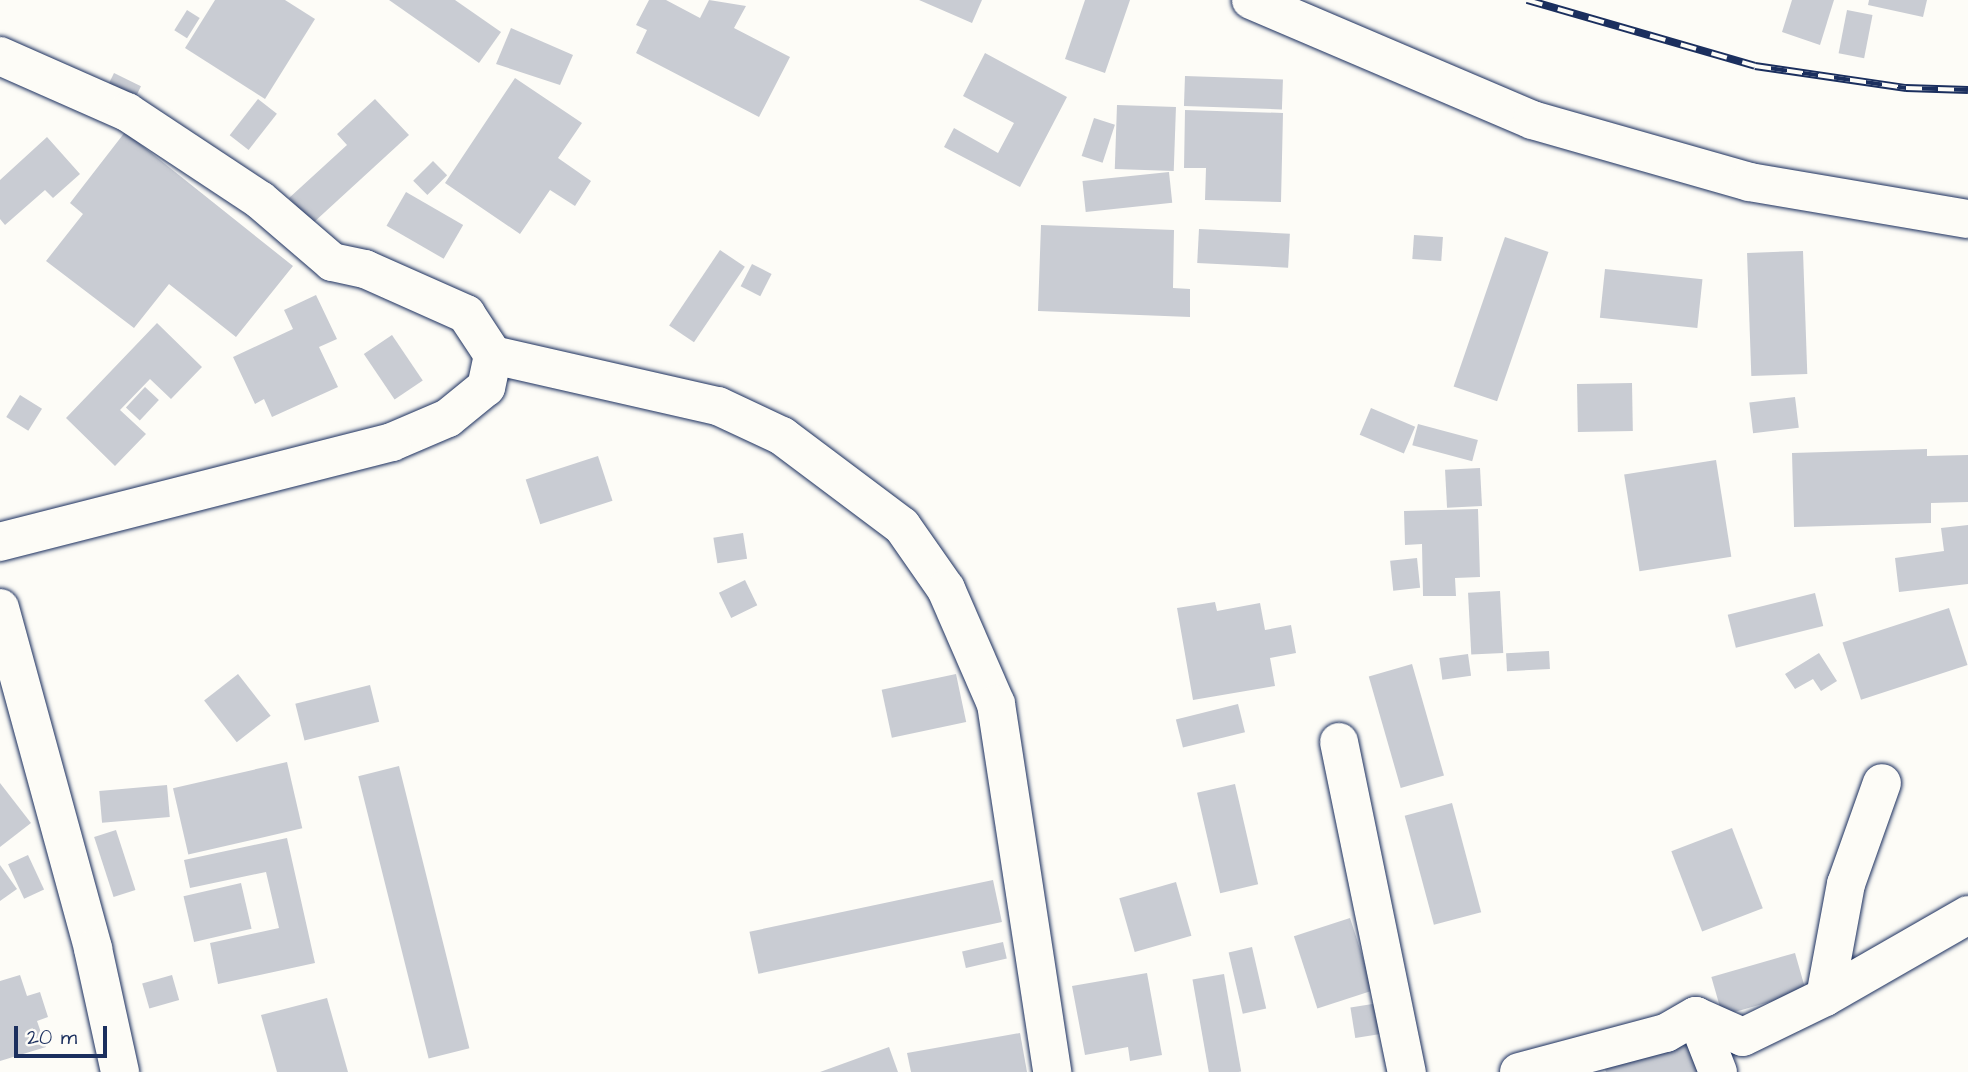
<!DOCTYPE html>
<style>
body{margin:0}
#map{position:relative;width:1968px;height:1072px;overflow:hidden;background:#fdfcf7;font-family:"Architects Daughter",sans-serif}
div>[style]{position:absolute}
.building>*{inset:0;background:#c9ccd3;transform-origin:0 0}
.roads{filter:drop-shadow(0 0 2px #1b2f5e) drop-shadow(0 0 2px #1b2f5e)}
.minor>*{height:38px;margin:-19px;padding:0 19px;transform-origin:19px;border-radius:19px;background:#fdfcf7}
.rail>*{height:8px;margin-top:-4px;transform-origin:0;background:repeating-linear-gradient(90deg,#fdfcf7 0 16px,#1b2f5e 0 32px);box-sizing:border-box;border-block:2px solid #1b2f5e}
span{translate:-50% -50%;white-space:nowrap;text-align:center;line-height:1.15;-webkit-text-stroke:7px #fdfcf7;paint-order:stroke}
.scale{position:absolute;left:14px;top:1026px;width:93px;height:32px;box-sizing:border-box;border:4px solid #1b2f5e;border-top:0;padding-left:9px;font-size:21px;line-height:24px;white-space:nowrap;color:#1b2f5e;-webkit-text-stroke:5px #fdfcf7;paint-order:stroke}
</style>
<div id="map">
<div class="building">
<div style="clip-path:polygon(215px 0,285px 0,315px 19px,265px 99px,185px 48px)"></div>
<div style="clip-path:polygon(389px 0,455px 0,501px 32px,479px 63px)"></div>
<div style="clip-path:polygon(649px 0,666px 0,700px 18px,709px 0,746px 6px,734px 28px,790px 57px,759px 117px,636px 53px,647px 30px,636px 25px)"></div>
<div style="clip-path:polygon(919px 0,982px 0,972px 23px)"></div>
<div style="clip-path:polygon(1085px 0,1130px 0,1105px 73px,1065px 59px)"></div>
<div style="clip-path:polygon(1792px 0,1834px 0,1820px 45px,1782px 32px)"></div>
<div style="clip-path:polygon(1869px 0,1927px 0,1923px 17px,1868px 5px)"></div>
<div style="left:187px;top:10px;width:15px;height:24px;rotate:32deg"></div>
<div style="left:1847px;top:10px;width:26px;height:44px;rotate:11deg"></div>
<div style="clip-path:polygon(511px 28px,573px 55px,560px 85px,496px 64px)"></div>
<div style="clip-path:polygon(985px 53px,1067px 97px,1020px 187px,944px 147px,954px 128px,998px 153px,1014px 123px,963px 96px)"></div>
<div style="left:114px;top:73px;width:30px;height:15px;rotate:26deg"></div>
<div style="left:1185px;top:76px;width:98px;height:30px;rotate:2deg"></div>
<div style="clip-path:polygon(515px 78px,582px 123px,558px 158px,591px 181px,575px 206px,550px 190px,520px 234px,445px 183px)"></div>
<div style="left:258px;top:99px;width:24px;height:46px;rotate:38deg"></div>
<div style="clip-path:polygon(375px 99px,409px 135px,313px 223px,289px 198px,347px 145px,337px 134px)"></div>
<div style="left:1117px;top:105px;width:59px;height:64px;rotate:2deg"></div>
<div style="clip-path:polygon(1185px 110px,1283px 113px,1281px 202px,1205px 200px,1206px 168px,1184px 168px)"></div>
<div style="left:1094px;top:118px;width:22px;height:40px;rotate:18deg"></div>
<div style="clip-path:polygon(125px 132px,293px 266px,236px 337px,169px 284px,134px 328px,46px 261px,83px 214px,70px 203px)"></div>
<div style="clip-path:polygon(47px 137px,80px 174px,53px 198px,45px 190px,5px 225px,0 219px,0 180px)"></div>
<div style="left:433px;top:161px;width:20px;height:28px;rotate:45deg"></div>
<div style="left:1169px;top:172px;width:31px;height:87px;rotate:84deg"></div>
<div style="left:406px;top:192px;width:66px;height:39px;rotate:30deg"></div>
<div style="clip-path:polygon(1041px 225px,1174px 230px,1173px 288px,1190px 289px,1190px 317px,1038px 311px)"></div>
<div style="left:1199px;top:229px;width:91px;height:34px;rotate:3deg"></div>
<div style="left:1414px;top:235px;width:29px;height:24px;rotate:4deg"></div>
<div style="left:1505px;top:237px;width:46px;height:158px;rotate:19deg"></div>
<div style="left:720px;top:250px;width:30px;height:91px;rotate:34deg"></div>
<div style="left:1803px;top:251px;width:123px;height:56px;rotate:88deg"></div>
<div style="left:752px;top:264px;width:22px;height:25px;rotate:27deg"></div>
<div style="left:1605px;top:269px;width:98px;height:49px;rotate:6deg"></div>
<div style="clip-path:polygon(316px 295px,337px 339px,319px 347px,338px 387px,272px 417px,264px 399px,255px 404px,233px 357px,293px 329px,284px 310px)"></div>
<div style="clip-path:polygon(157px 323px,202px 367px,171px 399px,150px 379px,120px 410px,146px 434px,115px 466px,66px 418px)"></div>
<div style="left:392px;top:335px;width:55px;height:34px;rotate:56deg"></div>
<div style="left:1632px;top:383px;width:48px;height:55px;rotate:89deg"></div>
<div style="left:145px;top:387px;width:19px;height:28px;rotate:43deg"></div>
<div style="left:20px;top:395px;width:26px;height:26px;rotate:32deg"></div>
<div style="left:1795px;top:397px;width:31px;height:46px;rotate:83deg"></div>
<div style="left:1371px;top:408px;width:48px;height:29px;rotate:23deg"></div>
<div style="left:1418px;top:424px;width:62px;height:22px;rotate:15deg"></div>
<div style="clip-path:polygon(1927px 449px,1927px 456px,1968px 455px,1968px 502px,1931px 503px,1931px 523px,1794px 527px,1792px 453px)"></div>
<div style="left:598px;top:456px;width:47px;height:76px;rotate:72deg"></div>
<div style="left:1716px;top:460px;width:98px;height:93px;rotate:81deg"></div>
<div style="left:1480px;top:468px;width:38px;height:35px;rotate:87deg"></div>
<div style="clip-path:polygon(1478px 509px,1480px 577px,1455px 578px,1456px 596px,1423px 596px,1422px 544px,1405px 545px,1404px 511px)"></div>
<div style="clip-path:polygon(1968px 525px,1968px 584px,1899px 592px,1895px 558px,1944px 551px,1941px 528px)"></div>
<div style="left:743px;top:533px;width:26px;height:30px;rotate:81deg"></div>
<div style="left:1417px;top:558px;width:30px;height:27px;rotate:84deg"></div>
<div style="left:745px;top:580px;width:28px;height:29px;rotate:64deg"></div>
<div style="left:1500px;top:591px;width:62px;height:32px;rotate:87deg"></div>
<div style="left:1815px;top:593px;width:34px;height:90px;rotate:76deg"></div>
<div style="clip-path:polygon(1215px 602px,1217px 611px,1260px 603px,1265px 630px,1291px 625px,1296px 653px,1270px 658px,1275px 686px,1193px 700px,1177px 608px)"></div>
<div style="left:1949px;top:608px;width:60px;height:112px;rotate:72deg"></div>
<div style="left:1549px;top:651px;width:18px;height:43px;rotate:87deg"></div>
<div style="clip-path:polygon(1819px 653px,1837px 681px,1821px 691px,1813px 679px,1795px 689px,1785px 674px)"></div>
<div style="left:1468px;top:654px;width:22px;height:29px;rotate:82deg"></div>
<div style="left:1412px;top:664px;width:116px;height:45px;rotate:74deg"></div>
<div style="left:238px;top:674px;width:53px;height:43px;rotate:52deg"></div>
<div style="left:956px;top:674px;width:49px;height:76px;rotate:78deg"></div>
<div style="left:370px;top:685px;width:38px;height:77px;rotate:76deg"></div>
<div style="left:1238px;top:704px;width:29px;height:64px;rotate:76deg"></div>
<div style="left:287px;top:762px;width:68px;height:117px;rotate:77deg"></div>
<div style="left:399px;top:766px;width:291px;height:42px;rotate:76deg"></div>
<div style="clip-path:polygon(0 783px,31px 823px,0 847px)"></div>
<div style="left:1235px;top:784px;width:103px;height:39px;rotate:77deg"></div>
<div style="left:167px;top:785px;width:32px;height:68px;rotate:85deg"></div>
<div style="left:1452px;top:803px;width:113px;height:49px;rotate:75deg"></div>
<div style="left:1732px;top:828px;width:86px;height:65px;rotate:69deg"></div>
<div style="left:116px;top:830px;width:63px;height:23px;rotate:72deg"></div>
<div style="clip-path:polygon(287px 838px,315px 963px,218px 984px,210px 943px,279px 928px,266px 872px,190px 888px,184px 860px)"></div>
<div style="left:28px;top:855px;width:38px;height:22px;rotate:65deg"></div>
<div style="clip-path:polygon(0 865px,17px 889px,0 901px)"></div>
<div style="left:993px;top:880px;width:43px;height:249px;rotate:78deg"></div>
<div style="left:1176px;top:882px;width:56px;height:59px;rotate:74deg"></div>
<div style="left:241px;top:883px;width:47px;height:59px;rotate:77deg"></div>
<div style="left:1350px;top:918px;width:76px;height:59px;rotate:72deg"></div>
<div style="left:1003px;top:942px;width:17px;height:42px;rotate:77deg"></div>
<div style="left:1252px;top:947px;width:63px;height:24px;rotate:77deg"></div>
<div style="left:1795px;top:953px;width:40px;height:87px;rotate:74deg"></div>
<div style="clip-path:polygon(1147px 973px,1162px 1055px,1130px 1061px,1128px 1047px,1085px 1055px,1072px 986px)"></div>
<div style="left:1224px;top:974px;width:99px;height:32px;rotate:80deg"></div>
<div style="clip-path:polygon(20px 975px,27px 996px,40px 992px,48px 1017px,37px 1021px,46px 1047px,0 1061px,0 981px)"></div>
<div style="left:172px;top:975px;width:26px;height:31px;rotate:74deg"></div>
<div style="clip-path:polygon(327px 998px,348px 1072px,277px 1072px,261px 1015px)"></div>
<div style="left:1385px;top:1002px;width:31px;height:35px;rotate:81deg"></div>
<div style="clip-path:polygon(1020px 1033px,1027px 1072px,911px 1072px,907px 1053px)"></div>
<div style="clip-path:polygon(1687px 1033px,1706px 1072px,1606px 1072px,1603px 1063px)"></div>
<div style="clip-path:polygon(889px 1047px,898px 1072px,820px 1072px)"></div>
</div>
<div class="roads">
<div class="minor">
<div style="left:1251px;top:0;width:306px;rotate:23.1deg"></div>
<div style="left:1532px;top:120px;width:226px;rotate:15.9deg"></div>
<div style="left:1749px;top:182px;width:222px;rotate:9.6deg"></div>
<div style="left:0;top:56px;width:139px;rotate:23.8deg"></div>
<div style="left:127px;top:112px;width:159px;rotate:33.5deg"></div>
<div style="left:260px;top:200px;width:95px;rotate:40.7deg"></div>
<div style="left:332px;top:262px;width:34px;rotate:12deg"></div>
<div style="left:365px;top:269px;width:111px;rotate:24deg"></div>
<div style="left:466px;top:314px;width:49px;rotate:56.6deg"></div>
<div style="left:493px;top:355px;width:33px;rotate:102deg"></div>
<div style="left:486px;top:387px;width:49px;rotate:140.8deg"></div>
<div style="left:448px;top:418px;width:61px;rotate:156.8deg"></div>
<div style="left:392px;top:442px;width:405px;rotate:165.7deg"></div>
<div style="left:493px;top:355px;width:231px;rotate:12.8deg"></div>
<div style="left:718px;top:406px;width:71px;rotate:25.1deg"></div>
<div style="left:782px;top:436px;width:150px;rotate:36.9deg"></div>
<div style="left:902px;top:526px;width:77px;rotate:55.1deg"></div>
<div style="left:946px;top:589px;width:125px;rotate:66.5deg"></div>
<div style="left:996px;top:704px;width:372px;rotate:81.3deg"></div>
<div style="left:0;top:608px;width:353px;rotate:74.7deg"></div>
<div style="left:93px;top:949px;width:126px;rotate:77.6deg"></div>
<div style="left:1339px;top:742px;width:337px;rotate:78.4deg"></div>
<div style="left:1825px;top:997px;width:165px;rotate:-29.8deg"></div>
<div style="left:1696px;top:1016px;width:60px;rotate:68.6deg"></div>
<div style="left:1519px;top:1072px;width:152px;rotate:-14.9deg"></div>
<div style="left:1666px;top:1033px;width:34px;rotate:-30deg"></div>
<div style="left:1696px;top:1016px;width:51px;rotate:24.1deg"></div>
<div style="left:1743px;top:1037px;width:91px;rotate:-26deg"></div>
<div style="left:1825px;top:997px;width:115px;rotate:-79.5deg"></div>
<div style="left:1846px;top:884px;width:107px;rotate:-70.4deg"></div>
</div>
</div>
<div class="rail">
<div style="left:1527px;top:0;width:237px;rotate:16.1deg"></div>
<div style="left:1755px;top:66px;width:153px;rotate:8.3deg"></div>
<div style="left:1906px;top:88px;width:62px;rotate:1.8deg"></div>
</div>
<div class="scale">20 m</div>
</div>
